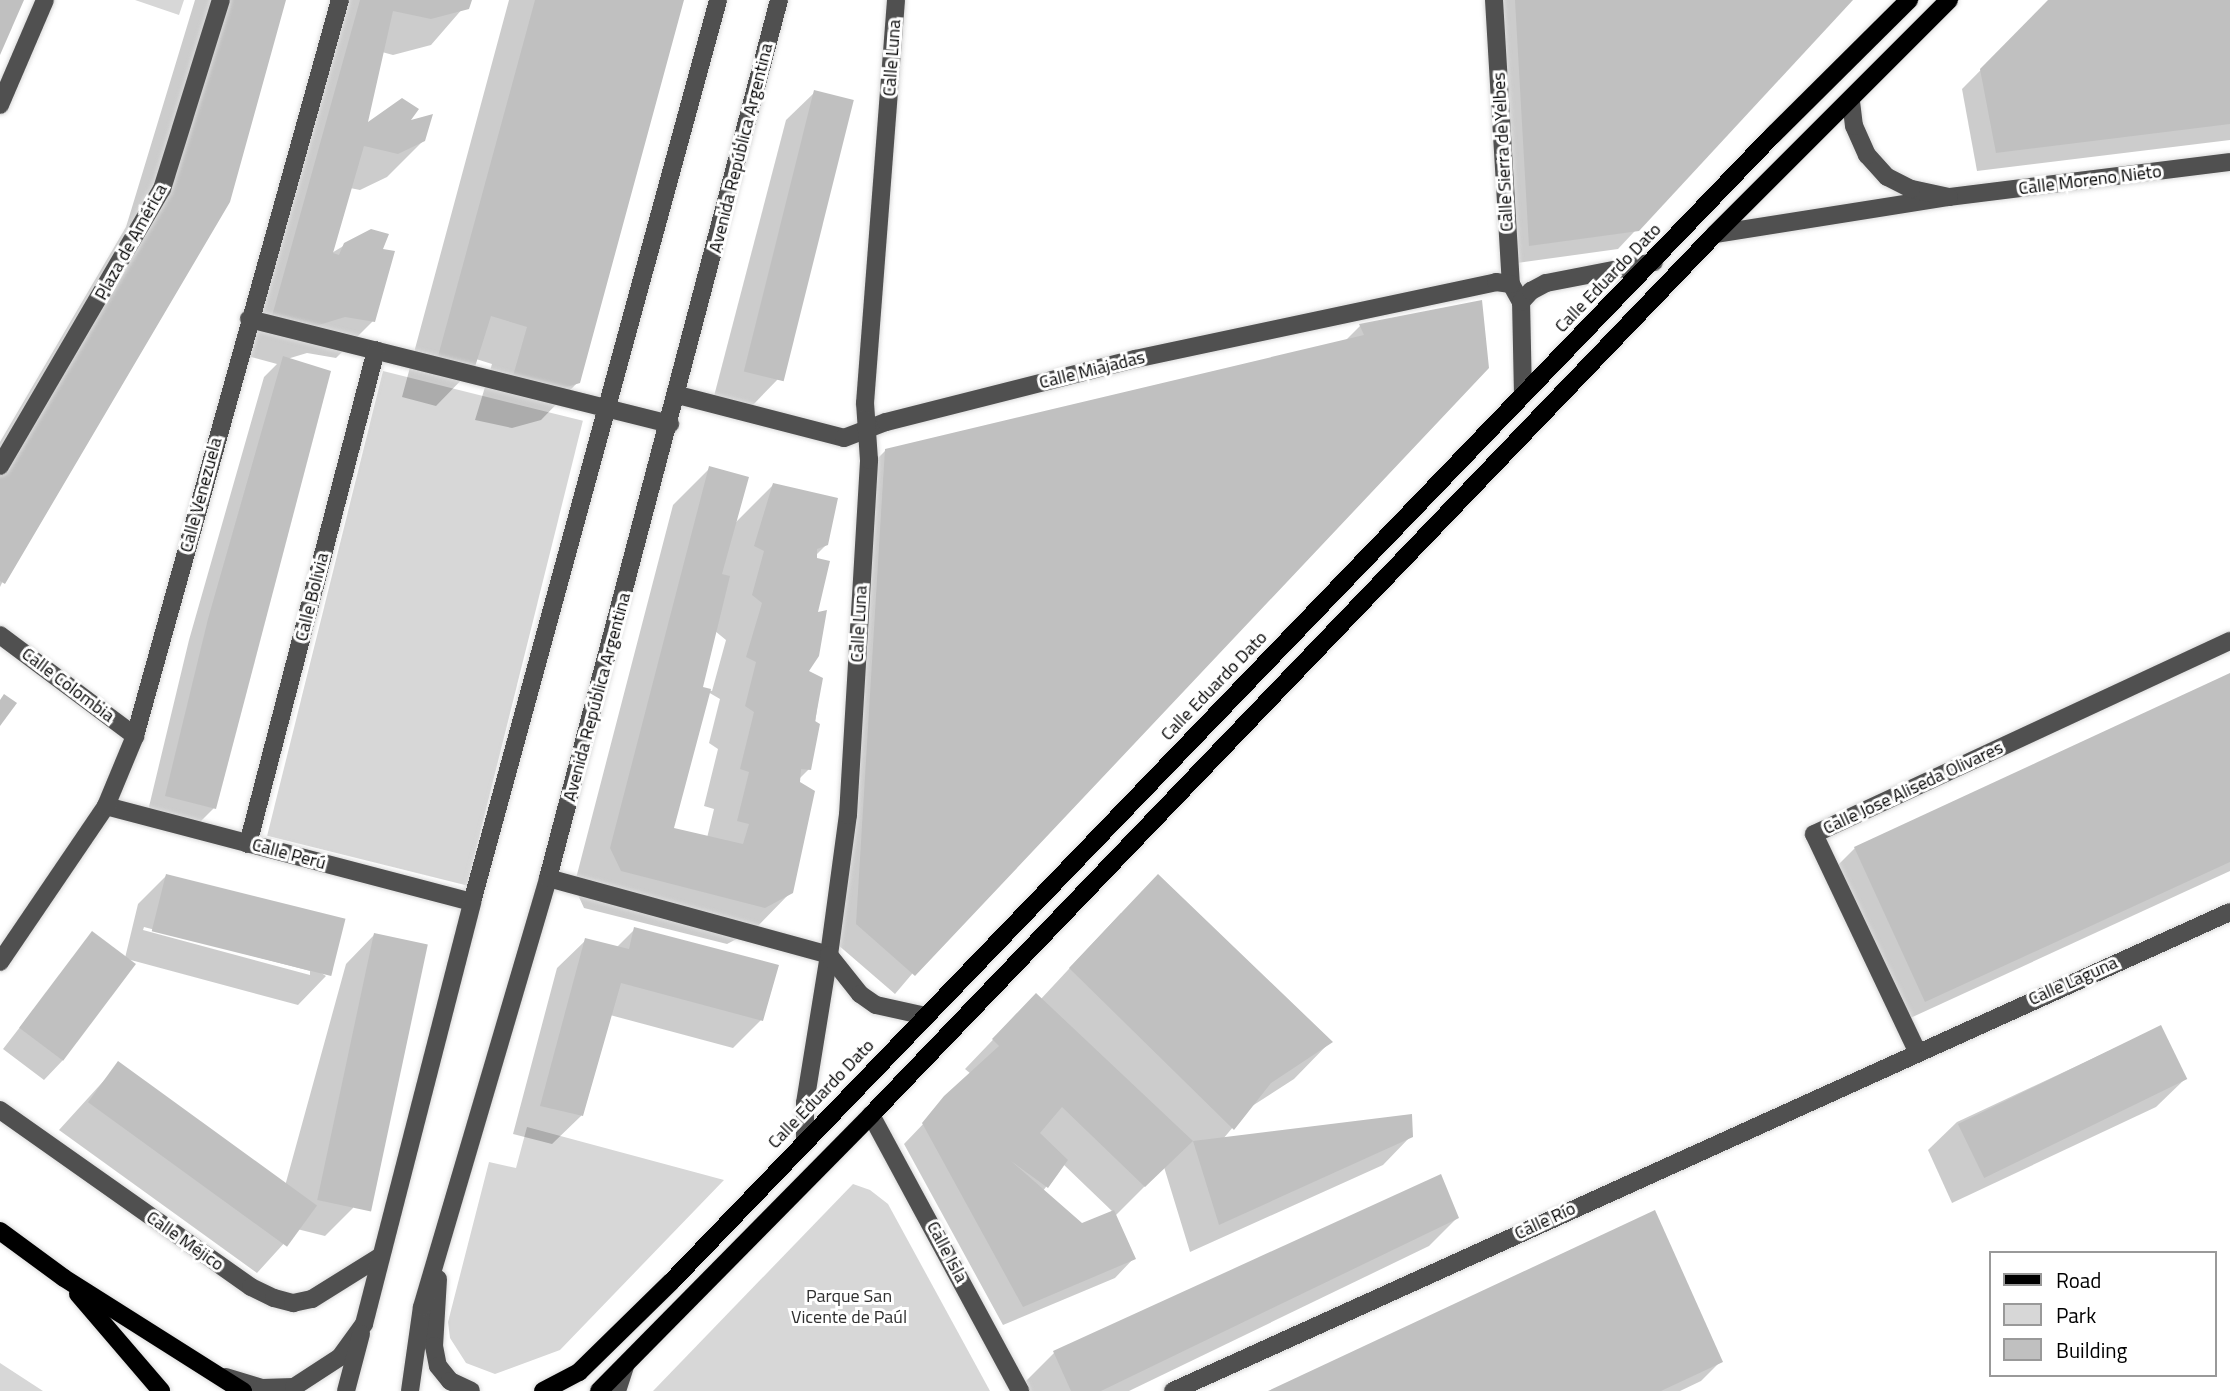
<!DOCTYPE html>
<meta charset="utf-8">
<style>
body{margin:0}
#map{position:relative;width:2230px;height:1391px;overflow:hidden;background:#fff;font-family:"Titillium Web",sans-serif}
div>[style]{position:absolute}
.green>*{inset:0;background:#d7d7d7;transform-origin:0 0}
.shadow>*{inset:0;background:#0003}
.building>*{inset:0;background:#c0c0c0;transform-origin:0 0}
.roads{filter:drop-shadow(0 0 2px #dbdbdb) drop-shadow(0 0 2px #dbdbdb)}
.minor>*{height:18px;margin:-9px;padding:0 9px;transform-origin:9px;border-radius:9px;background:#505050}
.major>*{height:18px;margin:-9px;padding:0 9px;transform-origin:9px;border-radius:9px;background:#000}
span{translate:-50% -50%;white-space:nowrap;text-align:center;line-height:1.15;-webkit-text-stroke:6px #fff;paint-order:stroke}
.street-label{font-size:18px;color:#000}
.park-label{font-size:18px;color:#2e2e2e}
.legend{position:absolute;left:1989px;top:1251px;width:228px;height:126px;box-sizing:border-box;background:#fff;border:2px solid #999;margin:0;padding:9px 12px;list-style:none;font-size:21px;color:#000}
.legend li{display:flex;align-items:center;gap:14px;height:35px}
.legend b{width:35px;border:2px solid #999}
</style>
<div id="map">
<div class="green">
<div style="clip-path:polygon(135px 0,184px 0,179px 15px)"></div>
<div style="left:383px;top:371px;width:206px;height:479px;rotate:14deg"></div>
<div style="clip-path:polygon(527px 1127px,724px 1180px,560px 1350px,495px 1374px,466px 1363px,450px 1338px,448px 1322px,489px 1162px,516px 1168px)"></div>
<div style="clip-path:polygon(853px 1184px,870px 1190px,888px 1204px,990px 1391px,653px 1391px)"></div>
<div style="clip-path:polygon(0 1363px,43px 1391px,0 1391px)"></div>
</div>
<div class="shadow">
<div style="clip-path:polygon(195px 0,284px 0,0 587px,0 442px,126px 227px)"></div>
<div style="clip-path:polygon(335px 0,470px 0,431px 45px,393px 55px,382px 52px,365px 126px,407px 123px,424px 140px,387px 177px,360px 190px,350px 188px,330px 254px,345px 245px,380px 250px,373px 321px,336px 358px,307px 353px,287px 359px,214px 808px,195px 827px,147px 815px,189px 640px,264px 377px,277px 364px,236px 353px)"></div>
<div style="clip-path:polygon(509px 0,682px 0,578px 382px,541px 420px,512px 428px,475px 420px,492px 364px,476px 359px,472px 369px,436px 406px,402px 397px)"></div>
<div style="clip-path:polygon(1496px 0,1851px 0,1618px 249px,1510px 264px)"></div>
<div style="clip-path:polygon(2050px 0,2230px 0,2230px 140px,1977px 171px,1962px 89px)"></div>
<div style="clip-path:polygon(815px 92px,779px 378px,751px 407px,713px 400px,786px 120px)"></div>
<div style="clip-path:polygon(1481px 303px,895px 994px,837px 944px,866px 470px,886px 450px,1344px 342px,1360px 326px)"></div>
<div style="clip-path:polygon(evenodd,710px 468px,735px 523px,773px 485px,827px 544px,815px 556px,816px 614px,806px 672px,821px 679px,809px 769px,799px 779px,791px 892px,754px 930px,727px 944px,584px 908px,574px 886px,673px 505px,710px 468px,715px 631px,726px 640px,712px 691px,701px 688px,715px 631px,710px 468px,708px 692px,720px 699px,709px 743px,718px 749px,704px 806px,714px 809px,707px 838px,672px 830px,708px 692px)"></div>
<div style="clip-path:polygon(2230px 675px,2230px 871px,1906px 1020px,1836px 867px,1855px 848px)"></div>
<div style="clip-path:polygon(evenodd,167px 875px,326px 976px,298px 1005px,127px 959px,63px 1060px,44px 1080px,3px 1049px,93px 933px,125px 958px,138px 904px,167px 875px,144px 927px,310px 971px,310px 975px,143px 930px,144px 927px)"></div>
<div style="clip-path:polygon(evenodd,1121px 913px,1330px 1042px,1294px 1079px,1249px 1108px,1223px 1139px,1411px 1136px,1383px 1165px,1190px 1252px,1164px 1167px,1115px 1216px,1134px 1258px,1115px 1278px,1003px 1325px,904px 1144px,971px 1074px,965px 1069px,1008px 1024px,1040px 1000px,1121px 913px,1063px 1164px,1113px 1212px,1081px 1225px,1043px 1191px,1063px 1164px)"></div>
<div style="clip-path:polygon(635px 929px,761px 1020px,733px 1048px,610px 1015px,581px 1116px,552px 1144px,513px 1134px,557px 968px,586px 940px,617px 947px)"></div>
<div style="clip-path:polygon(374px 935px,353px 1208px,325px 1236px,297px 1229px,257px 1273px,59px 1130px,119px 1064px,285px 1186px,346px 964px)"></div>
<div style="clip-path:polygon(2160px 1027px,2185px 1079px,2156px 1107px,1952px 1203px,1928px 1150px,1957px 1122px)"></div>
<div style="clip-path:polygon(1457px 1218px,1429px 1246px,1129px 1391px,1030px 1391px,1026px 1381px,1054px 1353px)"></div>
<div style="clip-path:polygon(1720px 1362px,1701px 1381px,1680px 1391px,1272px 1391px)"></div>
</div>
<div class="building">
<div style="clip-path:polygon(0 0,24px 0,0 55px)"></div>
<div style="clip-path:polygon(221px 0,286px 0,230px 202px,5px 584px,0 581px,0 466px,162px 189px)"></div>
<div style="clip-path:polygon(360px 0,472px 0,469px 9px,431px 19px,393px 11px,368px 122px,402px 98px,419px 109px,411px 120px,433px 114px,425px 141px,398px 154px,364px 146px,333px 253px,339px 255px,344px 243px,371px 229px,389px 234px,383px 249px,395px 251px,375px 322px,345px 317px,312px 327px,272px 316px)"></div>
<div style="clip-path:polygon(535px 0,684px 0,580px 383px,550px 392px,511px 383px,527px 327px,491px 316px,474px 370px,437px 360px)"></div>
<div style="clip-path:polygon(1515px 0,1853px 0,1639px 231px,1529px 246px)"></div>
<div style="clip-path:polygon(2048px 0,2230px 0,2230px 124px,1996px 153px,1980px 69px)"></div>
<div style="left:814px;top:90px;width:41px;height:290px;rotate:14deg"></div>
<div style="clip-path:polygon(1482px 300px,1489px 368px,915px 976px,856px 924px,885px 449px,1364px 335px,1359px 324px)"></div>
<div style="clip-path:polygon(283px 356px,331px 371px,216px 809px,165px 796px,208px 619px)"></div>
<div style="clip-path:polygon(709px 466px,749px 477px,722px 574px,730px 576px,703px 687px,711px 689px,674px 828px,743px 844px,749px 824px,737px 821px,749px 772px,740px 769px,754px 712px,745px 706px,756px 662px,746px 657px,762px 603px,752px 595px,764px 551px,754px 546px,773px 483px,838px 498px,828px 545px,817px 549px,817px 558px,830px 561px,818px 612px,827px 610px,819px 656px,809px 671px,823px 678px,815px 721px,820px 724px,811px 770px,801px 769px,800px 782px,815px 791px,793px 893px,765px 908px,621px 871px,610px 848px)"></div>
<div style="clip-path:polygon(2230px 673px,2230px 862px,1925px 1002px,1854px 847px)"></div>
<div style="clip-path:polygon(4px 694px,17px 703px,0 726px,0 700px)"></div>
<div style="left:166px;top:874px;width:185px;height:59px;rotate:14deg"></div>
<div style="clip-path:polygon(1158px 874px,1333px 1042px,1271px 1083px,1234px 1130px,1069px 968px)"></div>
<div style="clip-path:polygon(634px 927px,779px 965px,763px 1021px,621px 983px,583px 1116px,540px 1106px,585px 938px,629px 949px)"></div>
<div style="left:92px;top:931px;width:55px;height:121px;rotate:37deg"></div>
<div style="left:374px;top:933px;width:55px;height:273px;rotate:12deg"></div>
<div style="clip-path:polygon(1036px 993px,1193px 1141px,1412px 1114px,1413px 1137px,1219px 1225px,1193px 1141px,1145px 1187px,1062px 1107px,1040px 1133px,1068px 1160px,1048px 1188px,1011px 1161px,1082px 1223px,1114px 1210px,1136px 1259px,1023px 1307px,922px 1123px,944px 1096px,999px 1046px,992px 1039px)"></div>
<div style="left:2161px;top:1025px;width:60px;height:226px;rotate:64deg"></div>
<div style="left:118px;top:1061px;width:246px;height:51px;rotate:36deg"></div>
<div style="clip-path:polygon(1441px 1174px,1459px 1218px,1101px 1391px,1071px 1391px,1053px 1351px)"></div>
<div style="clip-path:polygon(1655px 1210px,1723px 1362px,1661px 1391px,1268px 1391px)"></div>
</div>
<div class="roads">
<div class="minor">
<div style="left:1494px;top:0;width:285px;rotate:86.6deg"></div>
<div style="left:1511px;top:284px;width:21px;rotate:61deg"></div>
<div style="left:0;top:105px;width:114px;rotate:-66.8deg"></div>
<div style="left:1949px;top:197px;width:283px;rotate:-7.1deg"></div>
<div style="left:1715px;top:234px;width:237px;rotate:-9deg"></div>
<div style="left:1949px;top:197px;width:39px;rotate:-168deg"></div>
<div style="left:1911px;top:189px;width:27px;rotate:-153deg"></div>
<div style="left:1887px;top:177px;width:30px;rotate:-132deg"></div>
<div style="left:1867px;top:155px;width:32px;rotate:-114deg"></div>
<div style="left:1854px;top:126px;width:26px;rotate:-97deg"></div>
<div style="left:249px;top:319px;width:434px;rotate:14deg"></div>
<div style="left:678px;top:395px;width:171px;rotate:14.5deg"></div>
<div style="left:844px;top:438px;width:45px;rotate:-20.9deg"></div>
<div style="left:886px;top:422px;width:257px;rotate:-14.2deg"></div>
<div style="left:1135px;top:359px;width:369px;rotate:-12deg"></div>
<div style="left:1496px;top:282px;width:15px;rotate:8deg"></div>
<div style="left:1523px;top:395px;width:93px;rotate:-91.2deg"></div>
<div style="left:1521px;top:302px;width:15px;rotate:-48deg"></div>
<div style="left:1531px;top:291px;width:17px;rotate:-28deg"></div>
<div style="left:1546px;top:283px;width:110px;rotate:-11deg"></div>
<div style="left:0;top:466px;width:321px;rotate:-59.7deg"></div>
<div style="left:162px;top:189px;width:198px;rotate:-72.7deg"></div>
<div style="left:0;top:635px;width:169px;rotate:36.8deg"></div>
<div style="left:106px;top:806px;width:378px;rotate:14.7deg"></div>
<div style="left:248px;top:844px;width:510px;rotate:-75.47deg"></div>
<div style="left:548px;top:878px;width:291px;rotate:15.3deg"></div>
<div style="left:829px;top:955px;width:141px;rotate:-82.3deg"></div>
<div style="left:848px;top:815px;width:356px;rotate:-86.6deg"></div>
<div style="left:869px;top:460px;width:57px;rotate:-94deg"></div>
<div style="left:865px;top:403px;width:404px;rotate:-85.6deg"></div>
<div style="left:0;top:962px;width:189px;rotate:-55.8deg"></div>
<div style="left:106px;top:806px;width:76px;rotate:-67.5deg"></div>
<div style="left:135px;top:736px;width:764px;rotate:-74.44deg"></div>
<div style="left:1917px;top:1051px;width:240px;rotate:-115.4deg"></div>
<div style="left:1814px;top:834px;width:459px;rotate:-24.9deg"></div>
<div style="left:0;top:1110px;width:307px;rotate:35.2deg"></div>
<div style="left:251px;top:1287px;width:25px;rotate:26deg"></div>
<div style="left:274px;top:1298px;width:20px;rotate:15deg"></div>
<div style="left:293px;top:1303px;width:19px;rotate:-12deg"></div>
<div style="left:312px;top:1299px;width:81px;rotate:-31.9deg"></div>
<div style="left:871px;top:1115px;width:314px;rotate:61.6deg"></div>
<div style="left:805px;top:1141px;width:38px;rotate:-90deg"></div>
<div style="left:805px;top:1103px;width:150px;rotate:-80.8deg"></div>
<div style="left:829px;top:955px;width:50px;rotate:51.5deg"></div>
<div style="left:860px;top:994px;width:19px;rotate:35deg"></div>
<div style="left:876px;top:1005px;width:51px;rotate:12.4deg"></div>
<div style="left:438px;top:1279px;width:67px;rotate:93.4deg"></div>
<div style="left:434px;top:1346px;width:20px;rotate:79deg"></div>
<div style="left:438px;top:1366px;width:19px;rotate:51deg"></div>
<div style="left:450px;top:1381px;width:23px;rotate:25deg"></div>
<div style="left:226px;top:1377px;width:38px;rotate:17deg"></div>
<div style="left:262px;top:1388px;width:32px;rotate:-2deg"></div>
<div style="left:294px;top:1387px;width:55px;rotate:-33.1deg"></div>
<div style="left:340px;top:1357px;width:41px;rotate:-54deg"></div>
<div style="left:364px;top:1324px;width:436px;rotate:-75.6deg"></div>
<div style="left:472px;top:902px;width:935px;rotate:-74.74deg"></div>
<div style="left:346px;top:1391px;width:59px;rotate:-75.3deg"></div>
<div style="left:410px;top:1391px;width:85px;rotate:-81.9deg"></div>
<div style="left:422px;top:1307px;width:447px;rotate:-73.6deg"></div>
<div style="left:548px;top:878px;width:908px;rotate:-75.26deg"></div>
<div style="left:617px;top:1391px;width:26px;rotate:-72deg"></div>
<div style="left:1173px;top:1391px;width:1160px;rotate:-24.38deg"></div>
</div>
<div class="major">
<div style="left:0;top:1231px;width:79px;rotate:36.3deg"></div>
<div style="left:64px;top:1278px;width:212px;rotate:32.3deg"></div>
<div style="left:78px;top:1294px;width:128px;rotate:49.4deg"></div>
<div style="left:543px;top:1391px;width:41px;rotate:-27.8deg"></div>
<div style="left:579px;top:1372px;width:129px;rotate:-44.4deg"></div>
<div style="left:671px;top:1282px;width:1591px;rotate:-46.15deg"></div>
<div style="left:1773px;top:135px;width:192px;rotate:-44.8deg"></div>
<div style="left:599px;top:1391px;width:388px;rotate:-45.4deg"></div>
<div style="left:871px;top:1115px;width:1220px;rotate:-46.23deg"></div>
<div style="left:1715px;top:234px;width:331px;rotate:-45deg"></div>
</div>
</div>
<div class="street-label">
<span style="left:892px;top:58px;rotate:-86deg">Calle Luna</span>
<span style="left:741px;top:148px;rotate:-76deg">Avenida República Argentina</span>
<span style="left:1503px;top:152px;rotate:-93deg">Calle Sierra de Yelbes</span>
<span style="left:2090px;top:180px;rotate:-7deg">Calle Moreno Nieto</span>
<span style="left:131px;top:242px;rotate:-61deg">Plaza de América</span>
<span style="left:1608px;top:278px;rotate:-46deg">Calle Eduardo Dato</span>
<span style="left:1092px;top:370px;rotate:-14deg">Calle Miajadas</span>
<span style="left:201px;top:495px;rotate:-75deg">Calle Venezuela</span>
<span style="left:312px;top:597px;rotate:-76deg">Calle Bolivia</span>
<span style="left:859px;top:624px;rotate:-87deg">Calle Luna</span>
<span style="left:68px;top:685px;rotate:37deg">Calle Colombia</span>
<span style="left:1214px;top:686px;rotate:-46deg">Calle Eduardo Dato</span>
<span style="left:597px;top:697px;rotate:-75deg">Avenida República Argentina</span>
<span style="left:1913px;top:788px;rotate:-25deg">Calle Jose Aliseda Olivares</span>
<span style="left:289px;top:854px;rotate:15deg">Calle Perú</span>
<span style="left:2073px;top:981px;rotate:-24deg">Calle Laguna</span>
<span style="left:821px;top:1094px;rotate:-46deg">Calle Eduardo Dato</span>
<span style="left:1545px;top:1221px;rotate:-25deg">Calle Río</span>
<span style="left:185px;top:1241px;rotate:35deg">Calle Méjico</span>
<span style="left:947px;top:1252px;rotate:62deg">Calle Isla</span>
</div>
<div class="park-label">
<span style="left:849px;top:1307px">Parque San<br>Vicente de Paúl</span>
</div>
<ul class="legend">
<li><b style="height:9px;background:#000"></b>Road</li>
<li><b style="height:19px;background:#d7d7d7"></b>Park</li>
<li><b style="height:19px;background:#c0c0c0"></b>Building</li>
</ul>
</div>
